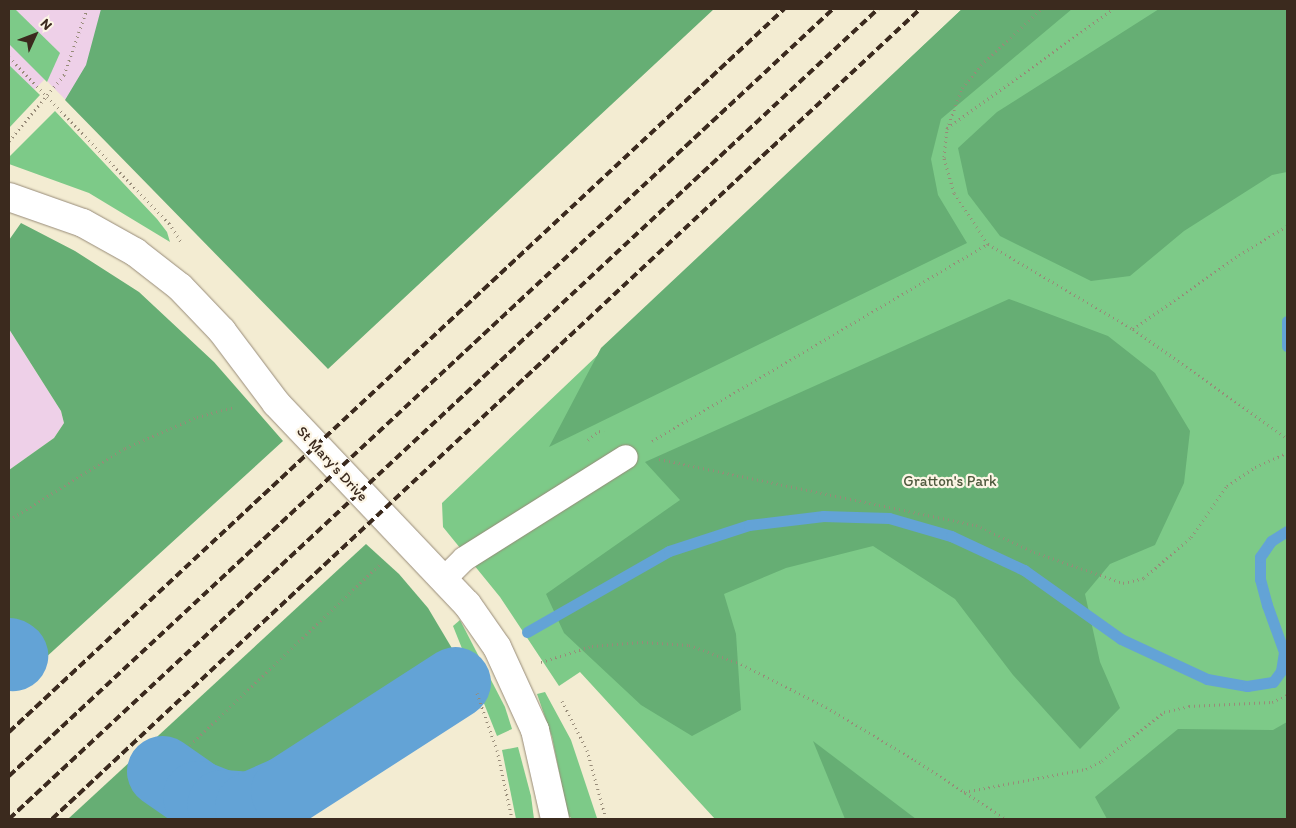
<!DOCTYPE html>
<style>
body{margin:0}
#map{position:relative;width:1296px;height:828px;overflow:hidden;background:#f3ecd2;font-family:Itim,sans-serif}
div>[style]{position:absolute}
.built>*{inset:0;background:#eed0e8}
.green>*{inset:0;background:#7dca88}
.forest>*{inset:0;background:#66ae74}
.stream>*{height:11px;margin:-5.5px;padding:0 5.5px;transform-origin:5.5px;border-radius:5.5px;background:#63a3d6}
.river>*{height:71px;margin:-35.5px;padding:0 35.5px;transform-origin:35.5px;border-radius:35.5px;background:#63a3d6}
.path>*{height:3px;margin-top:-1.5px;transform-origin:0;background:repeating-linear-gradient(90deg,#978b78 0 1px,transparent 0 5px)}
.roads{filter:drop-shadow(0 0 1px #978b78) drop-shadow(0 0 1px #978b78)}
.lane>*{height:24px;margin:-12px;padding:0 12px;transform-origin:12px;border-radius:12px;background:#fff}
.street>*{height:28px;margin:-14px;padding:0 14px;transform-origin:14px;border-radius:14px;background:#fff}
.rail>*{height:4px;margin-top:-2px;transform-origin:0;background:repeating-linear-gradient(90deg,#3b2a1e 0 8px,transparent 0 12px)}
span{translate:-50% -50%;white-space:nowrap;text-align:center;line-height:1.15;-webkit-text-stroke:4.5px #fcf5e5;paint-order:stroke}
.street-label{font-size:15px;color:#3b2a1e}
.park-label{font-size:15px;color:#4f5a3e}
.frame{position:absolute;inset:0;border:10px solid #3b2a1e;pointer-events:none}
.north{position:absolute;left:10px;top:10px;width:50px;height:50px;-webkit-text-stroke:4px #fcf5e5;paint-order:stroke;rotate:47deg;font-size:14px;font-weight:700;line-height:20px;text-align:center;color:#3b2a1e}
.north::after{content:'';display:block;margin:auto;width:18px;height:22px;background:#3b2a1e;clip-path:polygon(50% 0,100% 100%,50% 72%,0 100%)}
</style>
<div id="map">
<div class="built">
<div style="clip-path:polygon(9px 9px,146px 9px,118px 153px,45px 79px,16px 108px,9px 108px)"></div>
<div style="clip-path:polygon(9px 329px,61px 411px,64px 423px,54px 438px,9px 470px)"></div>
</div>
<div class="green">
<div style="clip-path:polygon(9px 9px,15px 9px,60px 53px,47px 82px,9px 44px)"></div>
<div style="clip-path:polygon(962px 9px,1287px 9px,1287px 819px,715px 819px,580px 672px,559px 686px,500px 597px,443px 527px,442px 503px)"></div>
<div style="clip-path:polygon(9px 65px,40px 95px,9px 128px)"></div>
<div style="clip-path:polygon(55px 111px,157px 219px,167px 232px,170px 242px,89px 193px,9px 164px,9px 157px)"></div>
<div style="clip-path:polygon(460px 620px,505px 707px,512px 729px,497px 736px,453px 626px)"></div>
<div style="clip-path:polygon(545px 692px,571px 740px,597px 818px,573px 819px,568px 816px,552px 737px,537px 694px)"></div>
<div style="clip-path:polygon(518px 747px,531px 796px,534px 819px,516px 819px,502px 750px)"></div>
</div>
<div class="forest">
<div style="clip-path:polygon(101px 9px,714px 9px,328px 369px,65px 100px,86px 65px)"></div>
<div style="clip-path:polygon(962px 9px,1072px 9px,941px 119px,931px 159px,938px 195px,967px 243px,549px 447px,601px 348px)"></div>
<div style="clip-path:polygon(1159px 9px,1287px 9px,1287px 172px,1272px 175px,1184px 231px,1130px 276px,1091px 281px,1000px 236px,968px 194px,958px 148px,997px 112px)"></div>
<div style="clip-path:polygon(21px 223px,75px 251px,139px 292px,214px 362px,283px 441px,9px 691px,9px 470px,54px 438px,64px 423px,61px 411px,9px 329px,9px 240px)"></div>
<div style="clip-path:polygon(1009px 299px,1108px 336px,1155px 373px,1190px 431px,1184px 483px,1155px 545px,1110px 564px,1085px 594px,1100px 662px,1120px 708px,1080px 749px,1013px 675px,955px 599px,873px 546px,786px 568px,724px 594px,736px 634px,741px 710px,692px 736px,641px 705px,564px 633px,546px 594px,680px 500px,645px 462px)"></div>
<div style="clip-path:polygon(366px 544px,399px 574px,428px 608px,453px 650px,469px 689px,276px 812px,248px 819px,68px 819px)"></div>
<div style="clip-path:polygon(1287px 722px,1287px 819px,1107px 819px,1095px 797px,1178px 729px,1273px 730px)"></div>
<div style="clip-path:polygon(813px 741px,916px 819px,845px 819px)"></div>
</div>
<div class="stream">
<div style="left:1287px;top:321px;width:25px;rotate:90deg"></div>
<div style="left:527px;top:632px;width:163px;rotate:-29.7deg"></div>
<div style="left:669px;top:551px;width:84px;rotate:-18deg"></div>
<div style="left:749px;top:525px;width:75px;rotate:-6.9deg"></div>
<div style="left:823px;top:516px;width:66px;rotate:1.7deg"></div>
<div style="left:889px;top:518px;width:65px;rotate:16.2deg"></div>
<div style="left:951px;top:536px;width:81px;rotate:25deg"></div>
<div style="left:1024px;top:570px;width:119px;rotate:35.4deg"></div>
<div style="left:1121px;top:639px;width:95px;rotate:24.9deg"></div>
<div style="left:1207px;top:679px;width:41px;rotate:9.9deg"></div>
<div style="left:1247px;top:686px;width:26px;rotate:-9deg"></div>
<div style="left:1273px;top:682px;width:14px;rotate:-54deg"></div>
<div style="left:1281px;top:671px;width:19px;rotate:-81deg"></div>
<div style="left:1284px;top:652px;width:50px;rotate:-109.9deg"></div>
<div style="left:1267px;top:605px;width:27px;rotate:-105deg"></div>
<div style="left:1260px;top:579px;width:22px;rotate:-90deg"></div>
<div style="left:1260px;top:557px;width:19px;rotate:-55deg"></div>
<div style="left:1271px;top:541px;width:19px;rotate:-32deg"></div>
</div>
<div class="river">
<div style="left:9px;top:653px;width:4px;rotate:34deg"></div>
<div style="left:162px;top:771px;width:44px;rotate:34.8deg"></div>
<div style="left:198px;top:796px;width:26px;rotate:21deg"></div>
<div style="left:222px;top:805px;width:28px;rotate:4deg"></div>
<div style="left:250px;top:807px;width:39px;rotate:-24deg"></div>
<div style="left:286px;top:791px;width:201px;rotate:-32.8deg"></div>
</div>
<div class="path">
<div style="left:9px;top:57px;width:231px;rotate:46.1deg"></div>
<div style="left:169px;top:223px;width:24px;rotate:57deg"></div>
<div style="left:947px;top:128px;width:204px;rotate:-35.6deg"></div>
<div style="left:9px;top:141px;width:86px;rotate:-50.2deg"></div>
<div style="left:64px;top:75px;width:70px;rotate:-70.8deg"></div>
<div style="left:988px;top:244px;width:168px;rotate:30.4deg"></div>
<div style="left:1133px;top:329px;width:189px;rotate:35.3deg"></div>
<div style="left:1133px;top:329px;width:129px;rotate:-34.9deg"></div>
<div style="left:1239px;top:255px;width:56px;rotate:-31.1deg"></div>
<div style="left:588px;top:440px;width:14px;rotate:-39deg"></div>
<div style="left:599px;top:431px;width:5px;rotate:11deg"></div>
<div style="left:652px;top:441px;width:389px;rotate:-30.4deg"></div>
<div style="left:988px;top:244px;width:61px;rotate:-123.7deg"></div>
<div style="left:954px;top:193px;width:37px;rotate:-106deg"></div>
<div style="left:944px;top:157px;width:28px;rotate:-84deg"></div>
<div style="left:947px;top:129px;width:44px;rotate:-69.9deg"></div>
<div style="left:962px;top:88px;width:30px;rotate:-50deg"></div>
<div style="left:981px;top:65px;width:82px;rotate:-43deg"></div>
<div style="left:659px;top:459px;width:324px;rotate:11.8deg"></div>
<div style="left:976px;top:525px;width:64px;rotate:25deg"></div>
<div style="left:1034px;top:552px;width:94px;rotate:19.2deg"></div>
<div style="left:1123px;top:583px;width:22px;rotate:-13deg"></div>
<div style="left:1144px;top:578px;width:62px;rotate:-41.1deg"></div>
<div style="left:1191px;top:537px;width:62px;rotate:-54.8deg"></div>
<div style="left:1227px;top:486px;width:34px;rotate:-34deg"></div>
<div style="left:1255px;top:467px;width:35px;rotate:-24deg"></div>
<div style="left:9px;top:520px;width:137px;rotate:-31.8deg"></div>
<div style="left:125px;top:448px;width:78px;rotate:-23.3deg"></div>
<div style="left:197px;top:417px;width:39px;rotate:-15deg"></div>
<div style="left:541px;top:662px;width:53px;rotate:-17.4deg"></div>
<div style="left:592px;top:646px;width:50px;rotate:-4.6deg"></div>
<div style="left:642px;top:642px;width:47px;rotate:3.7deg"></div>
<div style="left:689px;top:645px;width:55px;rotate:20.1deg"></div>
<div style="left:741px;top:664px;width:95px;rotate:26.8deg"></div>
<div style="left:826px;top:707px;width:104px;rotate:30.8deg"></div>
<div style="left:915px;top:760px;width:108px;rotate:33deg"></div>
<div style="left:477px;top:693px;width:60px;rotate:70.7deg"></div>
<div style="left:497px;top:750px;width:71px;rotate:77.7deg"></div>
<div style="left:562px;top:701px;width:55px;rotate:63deg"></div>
<div style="left:587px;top:750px;width:72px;rotate:74.6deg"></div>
<div style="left:190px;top:745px;width:264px;rotate:-43.6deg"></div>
<div style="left:964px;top:792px;width:124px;rotate:-10.7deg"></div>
<div style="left:1086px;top:769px;width:18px;rotate:-27deg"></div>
<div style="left:1102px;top:761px;width:79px;rotate:-38.3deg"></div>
<div style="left:1164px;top:712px;width:26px;rotate:-13deg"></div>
<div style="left:1189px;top:706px;width:83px;rotate:-2.8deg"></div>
<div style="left:1272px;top:702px;width:17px;rotate:-25deg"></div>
</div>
<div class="roads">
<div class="lane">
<div style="left:444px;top:579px;width:28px;rotate:-45deg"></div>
<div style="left:464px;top:559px;width:191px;rotate:-32.2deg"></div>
</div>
<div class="street">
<div style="left:9px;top:197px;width:78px;rotate:19.4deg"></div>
<div style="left:83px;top:223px;width:60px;rotate:29.1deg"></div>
<div style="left:135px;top:252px;width:57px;rotate:37.9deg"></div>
<div style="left:180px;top:287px;width:61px;rotate:46.3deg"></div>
<div style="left:222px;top:331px;width:90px;rotate:53.1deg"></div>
<div style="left:276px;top:403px;width:277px;rotate:46.5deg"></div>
<div style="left:467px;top:604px;width:52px;rotate:55.1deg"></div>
<div style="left:497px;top:647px;width:91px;rotate:65.4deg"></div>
<div style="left:535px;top:730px;width:91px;rotate:77.3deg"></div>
</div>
</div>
<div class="rail">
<div style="left:9px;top:732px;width:1060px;rotate:-43.01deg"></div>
<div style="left:9px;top:776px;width:1126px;rotate:-42.95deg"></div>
<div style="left:9px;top:819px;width:1188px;rotate:-42.99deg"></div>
<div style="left:52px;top:819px;width:1187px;rotate:-43.02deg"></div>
</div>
<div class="street-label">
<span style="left:332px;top:464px;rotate:47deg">St Mary's Drive</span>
</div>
<div class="park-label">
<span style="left:950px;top:482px">Gratton's Park</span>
</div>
<div class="frame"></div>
<div class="north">N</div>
</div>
